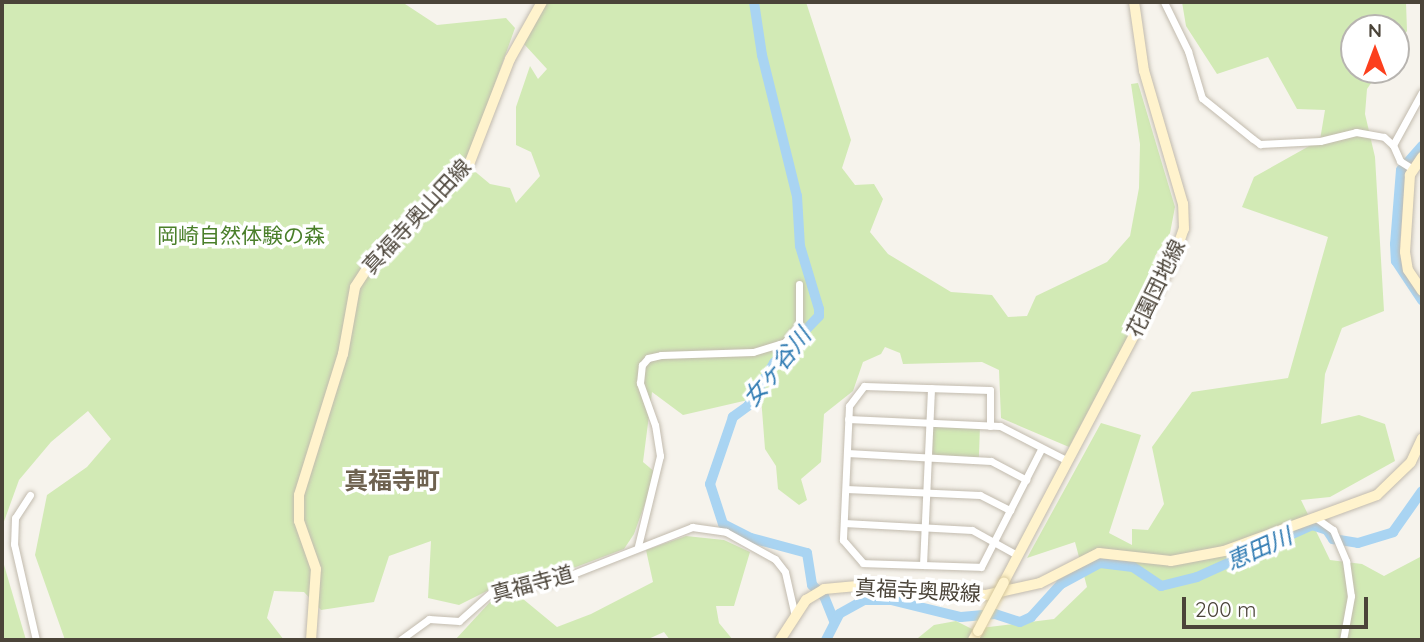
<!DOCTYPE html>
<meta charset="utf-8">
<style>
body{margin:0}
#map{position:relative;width:1424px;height:642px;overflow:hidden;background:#f6f3ec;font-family:Quicksand,"Noto Sans JP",sans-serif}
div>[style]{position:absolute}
.green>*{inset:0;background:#d2eab5;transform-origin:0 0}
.river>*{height:10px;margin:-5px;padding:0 5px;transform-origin:5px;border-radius:5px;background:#a9d4f2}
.roads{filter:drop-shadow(0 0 2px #c2bbae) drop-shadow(0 0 2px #c2bbae)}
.street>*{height:7px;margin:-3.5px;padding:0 3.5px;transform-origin:3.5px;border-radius:3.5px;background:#fff}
.secondary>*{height:10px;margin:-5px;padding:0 5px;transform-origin:5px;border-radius:5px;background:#fff3cd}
.bridges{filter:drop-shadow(0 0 2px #d6c79b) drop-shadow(0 0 2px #d6c79b)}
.secondary-bridge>*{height:10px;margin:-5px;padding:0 5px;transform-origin:5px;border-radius:5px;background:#fff3cd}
span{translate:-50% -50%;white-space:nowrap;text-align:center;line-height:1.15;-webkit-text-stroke:7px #fff;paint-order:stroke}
.street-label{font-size:21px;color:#4b4439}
.park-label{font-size:21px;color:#4a7f2a}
.water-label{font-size:23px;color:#2e7ab2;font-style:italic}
.quarter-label{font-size:24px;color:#6e6250;font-weight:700}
.frame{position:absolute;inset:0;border:4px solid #4b4439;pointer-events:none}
.north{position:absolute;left:1340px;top:14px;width:70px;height:70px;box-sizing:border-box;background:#fff;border:2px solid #b7b4b0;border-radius:50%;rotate:0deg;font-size:19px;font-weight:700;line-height:28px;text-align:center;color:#4b4439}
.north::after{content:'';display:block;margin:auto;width:24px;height:32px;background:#fc3f1d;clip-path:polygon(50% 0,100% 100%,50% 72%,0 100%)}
.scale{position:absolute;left:1182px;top:597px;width:186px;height:32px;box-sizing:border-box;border:4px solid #4b4439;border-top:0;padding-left:9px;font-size:21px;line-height:24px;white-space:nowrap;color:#4b4439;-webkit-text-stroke:5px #fff;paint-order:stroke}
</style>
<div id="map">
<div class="green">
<div style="clip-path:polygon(2px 2px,402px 2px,437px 25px,506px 18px,515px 28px,466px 164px,490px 184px,510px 188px,516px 203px,540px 176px,531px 152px,516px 145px,516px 107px,530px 66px,538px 79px,547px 69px,524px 44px,545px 2px,806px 2px,851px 140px,842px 168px,855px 185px,874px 184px,883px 199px,870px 232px,888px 254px,951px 292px,992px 295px,1008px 317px,1027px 316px,1036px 296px,1107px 262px,1130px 236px,1139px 188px,1140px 144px,1131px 84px,1138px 83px,1175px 207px,1170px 233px,1155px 256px,1163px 270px,1069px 447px,1001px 418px,999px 370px,982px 362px,903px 364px,900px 353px,885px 347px,881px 354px,863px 362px,853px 391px,824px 414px,821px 462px,801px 479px,807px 500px,799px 505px,778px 489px,776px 466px,765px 449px,761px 397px,683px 415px,652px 392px,643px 462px,656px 473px,634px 534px,624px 549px,536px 582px,495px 587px,459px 605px,428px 598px,431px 541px,389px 556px,374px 602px,321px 610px,304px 592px,274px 591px,267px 618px,284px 640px,65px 640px,35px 555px,47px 495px,87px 467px,111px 439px,88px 411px,51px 442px,19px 480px,2px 527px)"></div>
<div style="clip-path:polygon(1182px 2px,1406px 2px,1407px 31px,1396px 47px,1396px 28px,1354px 28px,1354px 70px,1380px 70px,1367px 89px,1365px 114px,1375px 157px,1384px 311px,1342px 328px,1325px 374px,1321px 424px,1359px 415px,1385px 424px,1395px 461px,1330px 497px,1301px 500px,1330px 560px,1362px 564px,1384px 576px,1422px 556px,1422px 640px,864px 640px,918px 638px,934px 625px,956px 621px,972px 629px,1054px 619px,1087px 587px,1075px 542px,1027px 558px,1101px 423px,1141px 435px,1109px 533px,1132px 545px,1132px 529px,1148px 530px,1164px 504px,1152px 447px,1192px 392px,1288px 378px,1328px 237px,1242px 207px,1254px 177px,1320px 140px,1325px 110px,1297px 109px,1268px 57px,1217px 74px,1186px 26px)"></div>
<div style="left:932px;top:425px;width:48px;height:32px;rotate:2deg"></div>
<div style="clip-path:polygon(686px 536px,724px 540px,750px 552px,734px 606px,716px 606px,719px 623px,733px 640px,670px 640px,664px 632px,646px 640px,455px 640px,490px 602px,517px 594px,557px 627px,591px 614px,653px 582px,646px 550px)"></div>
<div style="clip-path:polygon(2px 558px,26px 640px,2px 640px)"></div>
</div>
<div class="river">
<div style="left:754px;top:2px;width:54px;rotate:81.4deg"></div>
<div style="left:762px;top:55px;width:145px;rotate:76.1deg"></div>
<div style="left:797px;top:196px;width:50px;rotate:86.6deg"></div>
<div style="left:800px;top:246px;width:66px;rotate:73.2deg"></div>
<div style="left:819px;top:309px;width:7px;rotate:90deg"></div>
<div style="left:819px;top:316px;width:65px;rotate:133.8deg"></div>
<div style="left:774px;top:363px;width:50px;rotate:121.2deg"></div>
<div style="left:748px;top:406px;width:19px;rotate:144deg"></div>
<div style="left:733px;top:417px;width:71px;rotate:108.9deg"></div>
<div style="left:710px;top:484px;width:42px;rotate:72deg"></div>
<div style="left:723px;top:524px;width:31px;rotate:27deg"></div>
<div style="left:751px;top:538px;width:58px;rotate:15deg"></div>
<div style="left:807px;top:553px;width:32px;rotate:81deg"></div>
<div style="left:812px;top:585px;width:16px;rotate:43deg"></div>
<div style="left:824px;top:596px;width:27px;rotate:68deg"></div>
<div style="left:1422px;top:146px;width:32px;rotate:131deg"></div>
<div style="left:1401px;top:170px;width:74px;rotate:94.6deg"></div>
<div style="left:1395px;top:244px;width:17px;rotate:87deg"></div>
<div style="left:1396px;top:261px;width:47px;rotate:56.3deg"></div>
<div style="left:826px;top:640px;width:29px;rotate:-63deg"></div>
<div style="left:839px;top:614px;width:29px;rotate:-29deg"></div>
<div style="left:864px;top:600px;width:27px"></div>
<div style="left:891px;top:600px;width:72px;rotate:13.7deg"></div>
<div style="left:961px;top:617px;width:34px;rotate:-5deg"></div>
<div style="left:995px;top:614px;width:26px;rotate:18deg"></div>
<div style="left:1020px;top:622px;width:12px;rotate:-24deg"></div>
<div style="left:1031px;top:617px;width:45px;rotate:-47.7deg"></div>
<div style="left:1061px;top:584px;width:44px;rotate:-28.3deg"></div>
<div style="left:1100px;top:563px;width:33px;rotate:7deg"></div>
<div style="left:1133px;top:567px;width:34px;rotate:34deg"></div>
<div style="left:1161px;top:586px;width:37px;rotate:-14deg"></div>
<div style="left:1197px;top:577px;width:126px;rotate:-24.3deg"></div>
<div style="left:1312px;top:525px;width:16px;rotate:18deg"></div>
<div style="left:1327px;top:530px;width:11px;rotate:56deg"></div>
<div style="left:1333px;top:539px;width:25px;rotate:9deg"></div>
<div style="left:1358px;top:543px;width:37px;rotate:-17deg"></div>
<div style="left:1393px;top:532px;width:50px;rotate:-54.7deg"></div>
</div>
<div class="roads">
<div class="street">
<div style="left:1164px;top:2px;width:55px;rotate:63.9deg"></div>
<div style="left:1188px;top:51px;width:49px;rotate:73.4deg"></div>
<div style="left:1202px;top:98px;width:65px;rotate:38.8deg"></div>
<div style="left:1253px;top:139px;width:9px;rotate:36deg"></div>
<div style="left:1260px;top:144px;width:60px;rotate:-2.9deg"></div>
<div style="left:1320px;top:141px;width:37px;rotate:-14deg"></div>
<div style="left:1356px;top:132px;width:28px;rotate:10deg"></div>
<div style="left:1384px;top:137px;width:12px;rotate:42deg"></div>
<div style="left:1393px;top:145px;width:60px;rotate:-61.3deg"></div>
<div style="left:1393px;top:145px;width:17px;rotate:66deg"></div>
<div style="left:1400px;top:161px;width:15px;rotate:32deg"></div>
<div style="left:848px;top:419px;width:152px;rotate:2.6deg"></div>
<div style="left:1000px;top:426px;width:74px;rotate:27.3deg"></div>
<div style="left:990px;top:426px;width:36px;rotate:-90deg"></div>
<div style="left:990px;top:390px;width:126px;rotate:-178.2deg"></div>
<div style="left:864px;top:386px;width:25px;rotate:127deg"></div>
<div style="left:849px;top:406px;width:134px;rotate:92.6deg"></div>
<div style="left:843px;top:540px;width:30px;rotate:49deg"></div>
<div style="left:863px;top:563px;width:118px;rotate:1.9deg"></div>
<div style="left:981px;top:567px;width:132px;rotate:-63deg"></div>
<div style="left:847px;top:453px;width:144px;rotate:3.2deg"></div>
<div style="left:991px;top:461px;width:40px;rotate:28deg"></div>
<div style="left:846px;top:489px;width:134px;rotate:2.6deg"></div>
<div style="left:980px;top:495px;width:34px;rotate:27deg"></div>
<div style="left:30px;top:495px;width:27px;rotate:123deg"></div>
<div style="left:15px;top:518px;width:26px;rotate:92deg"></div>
<div style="left:14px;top:544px;width:98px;rotate:77.1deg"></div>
<div style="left:1316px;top:518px;width:21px;rotate:35deg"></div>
<div style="left:1333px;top:530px;width:34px;rotate:67deg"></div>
<div style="left:1346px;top:561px;width:35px;rotate:82deg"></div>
<div style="left:1351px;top:596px;width:45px;rotate:100.3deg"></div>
<div style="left:844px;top:523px;width:128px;rotate:3.1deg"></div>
<div style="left:972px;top:530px;width:51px;rotate:29.1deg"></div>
<div style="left:638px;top:546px;width:93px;rotate:-76.3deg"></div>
<div style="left:660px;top:456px;width:31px;rotate:-99deg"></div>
<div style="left:655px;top:425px;width:45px;rotate:-109.7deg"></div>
<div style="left:640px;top:383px;width:18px;rotate:-84deg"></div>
<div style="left:642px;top:365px;width:9px;rotate:-49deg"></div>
<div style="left:648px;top:358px;width:13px;rotate:-13deg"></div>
<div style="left:661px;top:355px;width:92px;rotate:-1.9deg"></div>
<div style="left:753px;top:352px;width:34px;rotate:-17deg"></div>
<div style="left:785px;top:342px;width:22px;rotate:-51deg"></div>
<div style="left:799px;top:325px;width:41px;rotate:-90deg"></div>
<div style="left:923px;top:565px;width:177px;rotate:-87.4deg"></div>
<div style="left:400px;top:640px;width:36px;rotate:-36deg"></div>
<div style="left:429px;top:619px;width:30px;rotate:4deg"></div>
<div style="left:459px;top:621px;width:48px;rotate:-41.6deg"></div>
<div style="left:495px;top:589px;width:55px;rotate:-6.2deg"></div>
<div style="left:550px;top:583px;width:153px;rotate:-21.5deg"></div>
<div style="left:692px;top:527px;width:34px;rotate:8deg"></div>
<div style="left:726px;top:532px;width:56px;rotate:28.9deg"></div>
<div style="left:775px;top:559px;width:16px;rotate:52deg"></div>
<div style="left:785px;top:572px;width:45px;rotate:77.2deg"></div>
</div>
<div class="secondary">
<div style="left:1422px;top:157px;width:22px;rotate:124deg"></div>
<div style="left:1410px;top:175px;width:77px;rotate:93.7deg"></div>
<div style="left:1405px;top:252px;width:18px;rotate:81deg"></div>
<div style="left:1408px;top:270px;width:25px;rotate:56deg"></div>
<div style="left:1004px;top:582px;width:361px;rotate:-62.2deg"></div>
<div style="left:1172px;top:263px;width:36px;rotate:-71deg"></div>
<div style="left:1184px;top:229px;width:25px;rotate:-92deg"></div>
<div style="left:1183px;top:204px;width:139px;rotate:-106.3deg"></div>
<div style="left:1144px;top:71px;width:70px;rotate:-98.2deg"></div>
<div style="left:311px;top:640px;width:71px;rotate:-86deg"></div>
<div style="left:316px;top:569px;width:51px;rotate:-109.5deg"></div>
<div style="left:299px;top:521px;width:26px;rotate:-90deg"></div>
<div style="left:299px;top:495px;width:148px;rotate:-72.7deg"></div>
<div style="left:343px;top:354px;width:68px;rotate:-79.8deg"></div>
<div style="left:355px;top:287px;width:31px;rotate:-57deg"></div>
<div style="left:372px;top:261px;width:139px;rotate:-45.3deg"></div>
<div style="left:470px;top:162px;width:110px;rotate:-68.8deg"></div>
<div style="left:510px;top:59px;width:65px;rotate:-60.7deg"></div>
<div style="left:780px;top:640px;width:48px;rotate:-57deg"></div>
<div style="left:806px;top:600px;width:21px;rotate:-31deg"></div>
<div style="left:824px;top:589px;width:44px;rotate:-5.2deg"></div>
<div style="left:868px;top:585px;width:118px;rotate:4.8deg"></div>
<div style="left:986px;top:595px;width:55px;rotate:-12.5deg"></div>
<div style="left:1040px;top:583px;width:66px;rotate:-27deg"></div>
<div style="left:1099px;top:553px;width:72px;rotate:6.3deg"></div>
<div style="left:1171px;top:561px;width:54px;rotate:-10.7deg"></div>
<div style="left:1224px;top:551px;width:163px;rotate:-20.1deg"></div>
<div style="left:1377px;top:495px;width:47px;rotate:-44.1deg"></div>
<div style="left:1411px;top:462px;width:26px;rotate:-65deg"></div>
<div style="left:973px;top:640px;width:10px;rotate:-61deg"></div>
</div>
</div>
<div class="bridges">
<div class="secondary-bridge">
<div style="left:978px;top:631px;width:55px;rotate:-62deg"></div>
</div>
</div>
<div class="street-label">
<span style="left:416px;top:216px;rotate:-47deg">真福寺奥山田線</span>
<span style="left:1155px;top:288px;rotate:-64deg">花園団地線</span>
<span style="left:532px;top:583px;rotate:-15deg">真福寺道</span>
<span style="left:918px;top:590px;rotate:3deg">真福寺奥殿線</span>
</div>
<div class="park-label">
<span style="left:241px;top:235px">岡崎自然体験の森</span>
</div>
<div class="water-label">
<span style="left:777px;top:367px;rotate:-51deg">女ヶ谷川</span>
<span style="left:1259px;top:549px;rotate:-24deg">恵田川</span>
</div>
<div class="quarter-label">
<span style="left:392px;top:481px">真福寺町</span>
</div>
<div class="frame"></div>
<div class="north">N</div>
<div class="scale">200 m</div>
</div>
